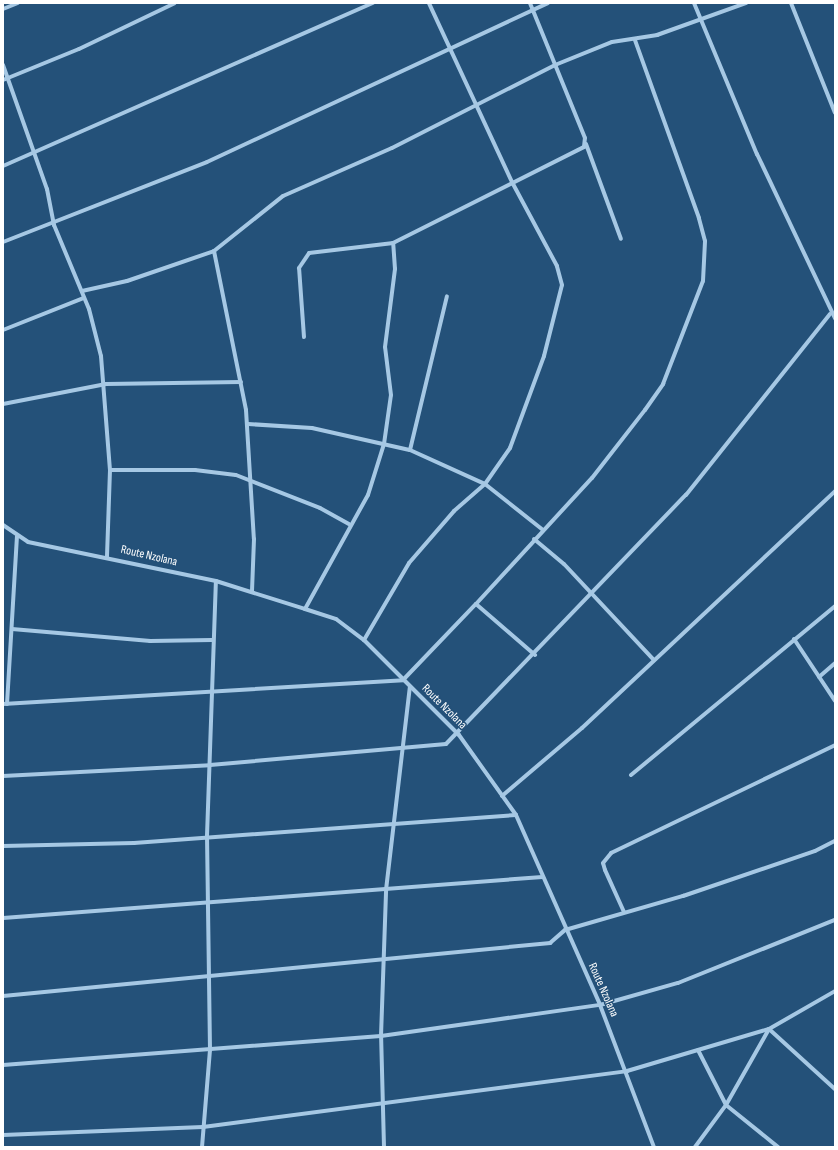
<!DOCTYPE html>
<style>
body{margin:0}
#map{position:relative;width:838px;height:1150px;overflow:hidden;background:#245179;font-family:"Sofia Sans Condensed",sans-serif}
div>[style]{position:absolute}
.minor>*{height:4px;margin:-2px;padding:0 2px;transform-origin:2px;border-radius:2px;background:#a6c8e4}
span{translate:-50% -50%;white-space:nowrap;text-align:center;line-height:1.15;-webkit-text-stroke:3px #245179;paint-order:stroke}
.street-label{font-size:12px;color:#fff}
.frame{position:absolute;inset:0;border:4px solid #fff;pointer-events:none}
</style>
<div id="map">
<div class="minor">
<div style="left:694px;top:3px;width:164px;rotate:67.4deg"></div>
<div style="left:757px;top:154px;width:182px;rotate:64.6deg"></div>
<div style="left:791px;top:3px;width:118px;rotate:68.2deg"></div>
<div style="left:3px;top:9px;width:16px;rotate:-22deg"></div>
<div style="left:3px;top:65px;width:132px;rotate:70.5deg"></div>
<div style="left:47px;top:189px;width:37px;rotate:79deg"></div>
<div style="left:54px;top:225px;width:91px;rotate:67.4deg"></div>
<div style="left:89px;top:309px;width:49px;rotate:75.7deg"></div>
<div style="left:101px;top:356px;width:114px;rotate:85.5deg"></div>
<div style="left:110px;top:470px;width:87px;rotate:92deg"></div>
<div style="left:3px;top:80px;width:82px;rotate:-22.2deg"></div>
<div style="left:79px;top:49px;width:106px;rotate:-25.6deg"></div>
<div style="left:586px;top:144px;width:101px;rotate:69.8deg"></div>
<div style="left:3px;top:166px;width:404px;rotate:-23.8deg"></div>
<div style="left:3px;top:242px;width:219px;rotate:-21.4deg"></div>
<div style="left:207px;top:162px;width:376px;rotate:-25deg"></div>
<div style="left:214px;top:251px;width:162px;rotate:78.6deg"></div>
<div style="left:246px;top:410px;width:129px;rotate:86.5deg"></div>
<div style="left:254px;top:539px;width:53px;rotate:92.2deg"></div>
<div style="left:82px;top:291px;width:46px;rotate:-12.5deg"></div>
<div style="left:127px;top:281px;width:92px;rotate:-19deg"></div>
<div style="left:214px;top:251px;width:88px;rotate:-38.6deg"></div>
<div style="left:283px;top:196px;width:119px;rotate:-23.8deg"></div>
<div style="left:392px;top:148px;width:183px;rotate:-27deg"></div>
<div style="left:555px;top:65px;width:61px;rotate:-22deg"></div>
<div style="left:612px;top:42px;width:46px;rotate:-8.8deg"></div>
<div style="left:657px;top:35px;width:95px;rotate:-19.8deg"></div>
<div style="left:3px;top:330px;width:87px;rotate:-21.6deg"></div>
<div style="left:304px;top:337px;width:69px;rotate:-94.1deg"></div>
<div style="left:299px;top:268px;width:18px;rotate:-56deg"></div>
<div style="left:309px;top:253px;width:85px;rotate:-6.8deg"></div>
<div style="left:393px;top:243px;width:214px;rotate:-26.7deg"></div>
<div style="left:584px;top:147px;width:9px;rotate:-84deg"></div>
<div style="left:585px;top:138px;width:146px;rotate:-112.2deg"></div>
<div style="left:3px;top:404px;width:105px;rotate:-11deg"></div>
<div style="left:106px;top:384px;width:135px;rotate:-0.8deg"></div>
<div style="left:248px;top:424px;width:64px;rotate:3.6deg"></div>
<div style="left:312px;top:428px;width:100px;rotate:12.7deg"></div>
<div style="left:410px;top:450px;width:82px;rotate:24.4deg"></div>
<div style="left:485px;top:484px;width:74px;rotate:38.4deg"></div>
<div style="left:410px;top:450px;width:158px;rotate:-76.5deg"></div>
<div style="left:110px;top:470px;width:85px"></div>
<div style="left:195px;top:470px;width:41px;rotate:7deg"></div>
<div style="left:236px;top:475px;width:90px;rotate:21.4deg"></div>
<div style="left:320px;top:508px;width:33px;rotate:29deg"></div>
<div style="left:3px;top:525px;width:30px;rotate:34deg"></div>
<div style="left:28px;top:542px;width:192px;rotate:11.7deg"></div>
<div style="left:216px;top:581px;width:93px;rotate:17.5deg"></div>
<div style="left:305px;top:609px;width:33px;rotate:18deg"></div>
<div style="left:336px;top:619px;width:35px;rotate:37deg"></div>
<div style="left:364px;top:640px;width:134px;rotate:45deg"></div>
<div style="left:459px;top:735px;width:98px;rotate:54.5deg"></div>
<div style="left:516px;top:815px;width:208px;rotate:66.1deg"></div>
<div style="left:600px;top:1005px;width:152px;rotate:69.2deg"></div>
<div style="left:534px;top:539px;width:39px;rotate:40deg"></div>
<div style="left:564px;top:564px;width:130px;rotate:46.9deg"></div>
<div style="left:476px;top:604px;width:78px;rotate:40.8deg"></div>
<div style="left:305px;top:609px;width:130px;rotate:-61.1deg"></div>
<div style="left:368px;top:495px;width:53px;rotate:-72.6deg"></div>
<div style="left:384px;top:444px;width:49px;rotate:-81.9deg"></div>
<div style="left:391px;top:395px;width:48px;rotate:-97.1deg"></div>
<div style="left:385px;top:347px;width:79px;rotate:-82.7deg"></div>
<div style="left:395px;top:269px;width:26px;rotate:-94deg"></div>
<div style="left:12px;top:629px;width:139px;rotate:5deg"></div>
<div style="left:150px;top:641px;width:62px;rotate:-0.9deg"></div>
<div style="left:794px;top:639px;width:74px;rotate:56.5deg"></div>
<div style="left:364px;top:640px;width:89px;rotate:-59.7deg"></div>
<div style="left:409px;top:563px;width:69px;rotate:-49.1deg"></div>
<div style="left:454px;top:511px;width:41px;rotate:-41.1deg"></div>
<div style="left:485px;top:484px;width:44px;rotate:-55.2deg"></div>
<div style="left:510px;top:448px;width:98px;rotate:-69.7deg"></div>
<div style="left:544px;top:356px;width:73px;rotate:-75.8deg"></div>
<div style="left:562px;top:285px;width:20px;rotate:-105deg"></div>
<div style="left:557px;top:266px;width:95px;rotate:-118.2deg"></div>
<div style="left:512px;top:182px;width:197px;rotate:-114.9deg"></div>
<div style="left:819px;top:677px;width:21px;rotate:-41deg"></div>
<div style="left:3px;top:704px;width:401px;rotate:-3.4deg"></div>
<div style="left:403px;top:680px;width:105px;rotate:-46.2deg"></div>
<div style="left:476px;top:604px;width:171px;rotate:-47.4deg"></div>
<div style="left:592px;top:478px;width:86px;rotate:-52.1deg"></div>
<div style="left:645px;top:410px;width:32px;rotate:-55deg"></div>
<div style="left:663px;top:384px;width:110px;rotate:-68.8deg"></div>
<div style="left:703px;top:281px;width:40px;rotate:-87.1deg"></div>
<div style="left:705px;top:241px;width:24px;rotate:-105deg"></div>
<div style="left:699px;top:218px;width:189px;rotate:-109.8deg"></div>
<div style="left:7px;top:704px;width:168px;rotate:-86.6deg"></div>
<div style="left:631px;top:775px;width:265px;rotate:-39.6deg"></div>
<div style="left:3px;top:776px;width:207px;rotate:-3deg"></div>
<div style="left:210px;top:765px;width:237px;rotate:-5.1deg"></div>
<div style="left:446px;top:744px;width:346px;rotate:-46.1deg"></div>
<div style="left:686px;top:495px;width:231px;rotate:-51.5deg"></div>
<div style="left:502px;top:796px;width:105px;rotate:-40.4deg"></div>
<div style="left:582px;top:728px;width:347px;rotate:-43.1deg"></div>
<div style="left:3px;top:846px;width:131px;rotate:-1.3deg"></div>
<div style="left:134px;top:843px;width:383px;rotate:-4.2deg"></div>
<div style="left:624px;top:912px;width:46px;rotate:-114.3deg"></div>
<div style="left:605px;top:870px;width:7px;rotate:-106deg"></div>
<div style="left:603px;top:863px;width:13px;rotate:-51deg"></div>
<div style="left:611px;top:853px;width:249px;rotate:-25.7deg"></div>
<div style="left:3px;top:918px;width:541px;rotate:-4.35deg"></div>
<div style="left:3px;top:996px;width:550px;rotate:-5.53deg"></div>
<div style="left:550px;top:943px;width:20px;rotate:-41deg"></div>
<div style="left:565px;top:930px;width:123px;rotate:-16.1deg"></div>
<div style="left:683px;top:896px;width:139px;rotate:-18.8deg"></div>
<div style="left:815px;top:851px;width:22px;rotate:-27deg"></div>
<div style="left:698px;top:1050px;width:62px;rotate:63deg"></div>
<div style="left:726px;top:1105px;width:67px;rotate:38.9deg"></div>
<div style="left:3px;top:1065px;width:379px;rotate:-4.4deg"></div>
<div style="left:381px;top:1036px;width:221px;rotate:-8.1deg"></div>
<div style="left:600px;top:1005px;width:81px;rotate:-15.8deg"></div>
<div style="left:678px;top:983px;width:169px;rotate:-21.9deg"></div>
<div style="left:3px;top:1135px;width:200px;rotate:-2.3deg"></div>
<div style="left:203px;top:1127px;width:428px;rotate:-7.5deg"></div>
<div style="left:627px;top:1071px;width:148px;rotate:-16.5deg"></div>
<div style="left:769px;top:1029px;width:76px;rotate:-29.9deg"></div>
<div style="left:202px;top:1147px;width:97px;rotate:-85.3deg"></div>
<div style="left:210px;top:1050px;width:214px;rotate:-90.8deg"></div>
<div style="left:207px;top:836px;width:255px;rotate:-88deg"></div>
<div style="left:384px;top:1147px;width:111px;rotate:-91.5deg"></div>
<div style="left:381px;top:1036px;width:146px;rotate:-88deg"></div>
<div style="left:386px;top:890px;width:204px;rotate:-83.3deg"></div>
<div style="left:695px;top:1147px;width:52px;rotate:-53.6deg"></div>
<div style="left:726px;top:1105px;width:87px;rotate:-60.5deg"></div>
<div style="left:769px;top:1029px;width:89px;rotate:42.3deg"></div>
</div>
<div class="street-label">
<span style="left:149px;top:556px;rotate:13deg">Route Nzolana</span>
<span style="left:444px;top:707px;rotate:45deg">Route Nzolana</span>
<span style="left:603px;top:990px;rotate:66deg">Route Nzolana</span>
</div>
<div class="frame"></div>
</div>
